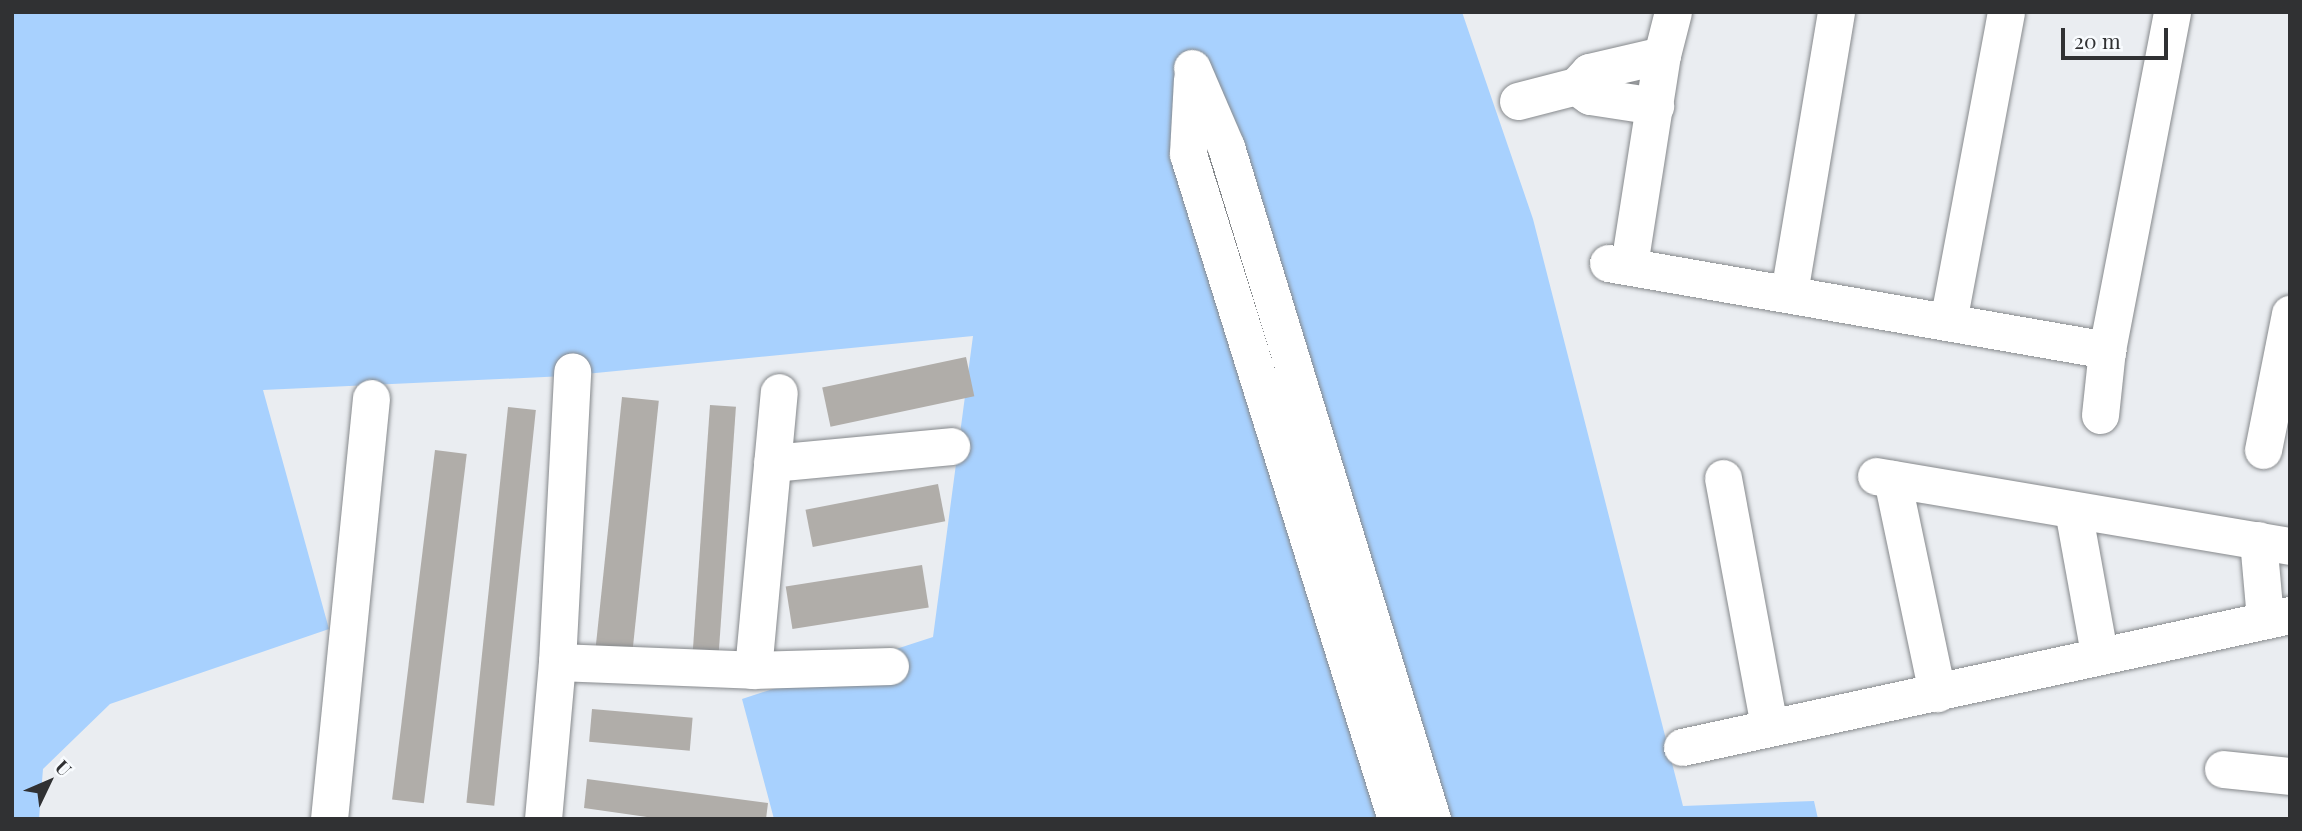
<!DOCTYPE html>
<style>
body{margin:0}
#map{position:relative;width:2302px;height:831px;overflow:hidden;background:#eaedf1;font-family:"Playfair Display",serif}
div>[style]{position:absolute}
.green>*{inset:0;background:#a8d1fe}
.building>*{inset:0;background:#b0ada9;transform-origin:0 0}
.roads{filter:drop-shadow(0 0 2px #86898c) drop-shadow(0 0 2px #86898c)}
.minor>*{height:37px;margin:-18.5px;padding:0 18.5px;transform-origin:18.5px;border-radius:18.5px;background:#fff}
span{translate:-50% -50%;white-space:nowrap;text-align:center;line-height:1.15;-webkit-text-stroke:5px #f8fbfe;paint-order:stroke}
.frame{position:absolute;inset:0;border:14px solid #303133;pointer-events:none}
.north{position:absolute;left:14px;top:747px;width:70px;height:70px;-webkit-text-stroke:5px #f8fbfe;paint-order:stroke;rotate:46deg;font-size:19px;font-weight:700;line-height:28px;text-align:center;color:#303133}
.north::after{content:'';display:block;margin:auto;width:24px;height:32px;background:#303133;clip-path:polygon(50% 0,100% 100%,50% 72%,0 100%)}
.scale{position:absolute;left:2061px;top:28px;width:107px;height:32px;box-sizing:border-box;border:4px solid #303133;border-top:0;padding-left:9px;font-size:21px;line-height:24px;white-space:nowrap;color:#303133;-webkit-text-stroke:5px #f8fbfe;paint-order:stroke}
</style>
<div id="map">
<div class="green">
<div style="clip-path:polygon(12px 12px,1462px 12px,1533px 219px,1683px 806px,1814px 801px,1818px 819px,774px 819px,742px 699px,933px 637px,973px 336px,565px 376px,263px 390px,329px 629px,110px 704px,43px 769px,39px 819px,12px 819px)"></div>
</div>
<div class="building">
<div style="left:966px;top:357px;width:40px;height:147px;rotate:78deg"></div>
<div style="left:622px;top:397px;width:37px;height:257px;rotate:6deg"></div>
<div style="left:710px;top:405px;width:26px;height:248px;rotate:4deg"></div>
<div style="left:508px;top:407px;width:28px;height:398px;rotate:6deg"></div>
<div style="left:435px;top:450px;width:32px;height:352px;rotate:7deg"></div>
<div style="left:938px;top:484px;width:38px;height:135px;rotate:79deg"></div>
<div style="left:922px;top:565px;width:43px;height:138px;rotate:81deg"></div>
<div style="left:592px;top:709px;width:101px;height:33px;rotate:5deg"></div>
<div style="clip-path:polygon(587px 779px,768px 803px,766px 819px,661px 819px,584px 808px)"></div>
</div>
<div class="roads">
<div class="minor">
<div style="left:1192px;top:68px;width:86px;rotate:66.7deg"></div>
<div style="left:1226px;top:147px;width:703px;rotate:72.96deg"></div>
<div style="left:1192px;top:79px;width:75px;rotate:93.1deg"></div>
<div style="left:1188px;top:154px;width:697px;rotate:72.63deg"></div>
<div style="left:1576px;top:86px;width:17px;rotate:36deg"></div>
<div style="left:1590px;top:96px;width:66px;rotate:8.7deg"></div>
<div style="left:1518px;top:101px;width:60px;rotate:-14.5deg"></div>
<div style="left:1576px;top:86px;width:19px;rotate:-47deg"></div>
<div style="left:1589px;top:72px;width:75px;rotate:-13.1deg"></div>
<div style="left:1662px;top:55px;width:44px;rotate:-75.7deg"></div>
<div style="left:1608px;top:263px;width:507px;rotate:9.89deg"></div>
<div style="left:1629px;top:265px;width:213px;rotate:-81.1deg"></div>
<div style="left:1789px;top:293px;width:285px;rotate:-80.5deg"></div>
<div style="left:1948px;top:322px;width:315px;rotate:-79.4deg"></div>
<div style="left:2100px;top:415px;width:65px;rotate:-83.9deg"></div>
<div style="left:2107px;top:350px;width:344px;rotate:-79.1deg"></div>
<div style="left:2263px;top:450px;width:139px;rotate:-78.8deg"></div>
<div style="left:772px;top:463px;width:180px;rotate:-5.4deg"></div>
<div style="left:1876px;top:476px;width:420px;rotate:9.6deg"></div>
<div style="left:1723px;top:478px;width:251px;rotate:79.5deg"></div>
<div style="left:1892px;top:479px;width:219px;rotate:78.1deg"></div>
<div style="left:2073px;top:510px;width:145px;rotate:79.7deg"></div>
<div style="left:2258px;top:540px;width:79px;rotate:84.9deg"></div>
<div style="left:557px;top:662px;width:196px;rotate:2.3deg"></div>
<div style="left:753px;top:670px;width:279px;rotate:-84.7deg"></div>
<div style="left:753px;top:670px;width:137px;rotate:-1.7deg"></div>
<div style="left:1682px;top:747px;width:622px;rotate:-12.25deg"></div>
<div style="left:2223px;top:769px;width:67px;rotate:6deg"></div>
<div style="left:329px;top:819px;width:423px;rotate:-84.3deg"></div>
<div style="left:543px;top:819px;width:158px;rotate:-84.9deg"></div>
<div style="left:557px;top:662px;width:291px;rotate:-87deg"></div>
</div>
</div>
<div class="frame"></div>
<div class="north">U</div>
<div class="scale">20 m</div>
</div>
